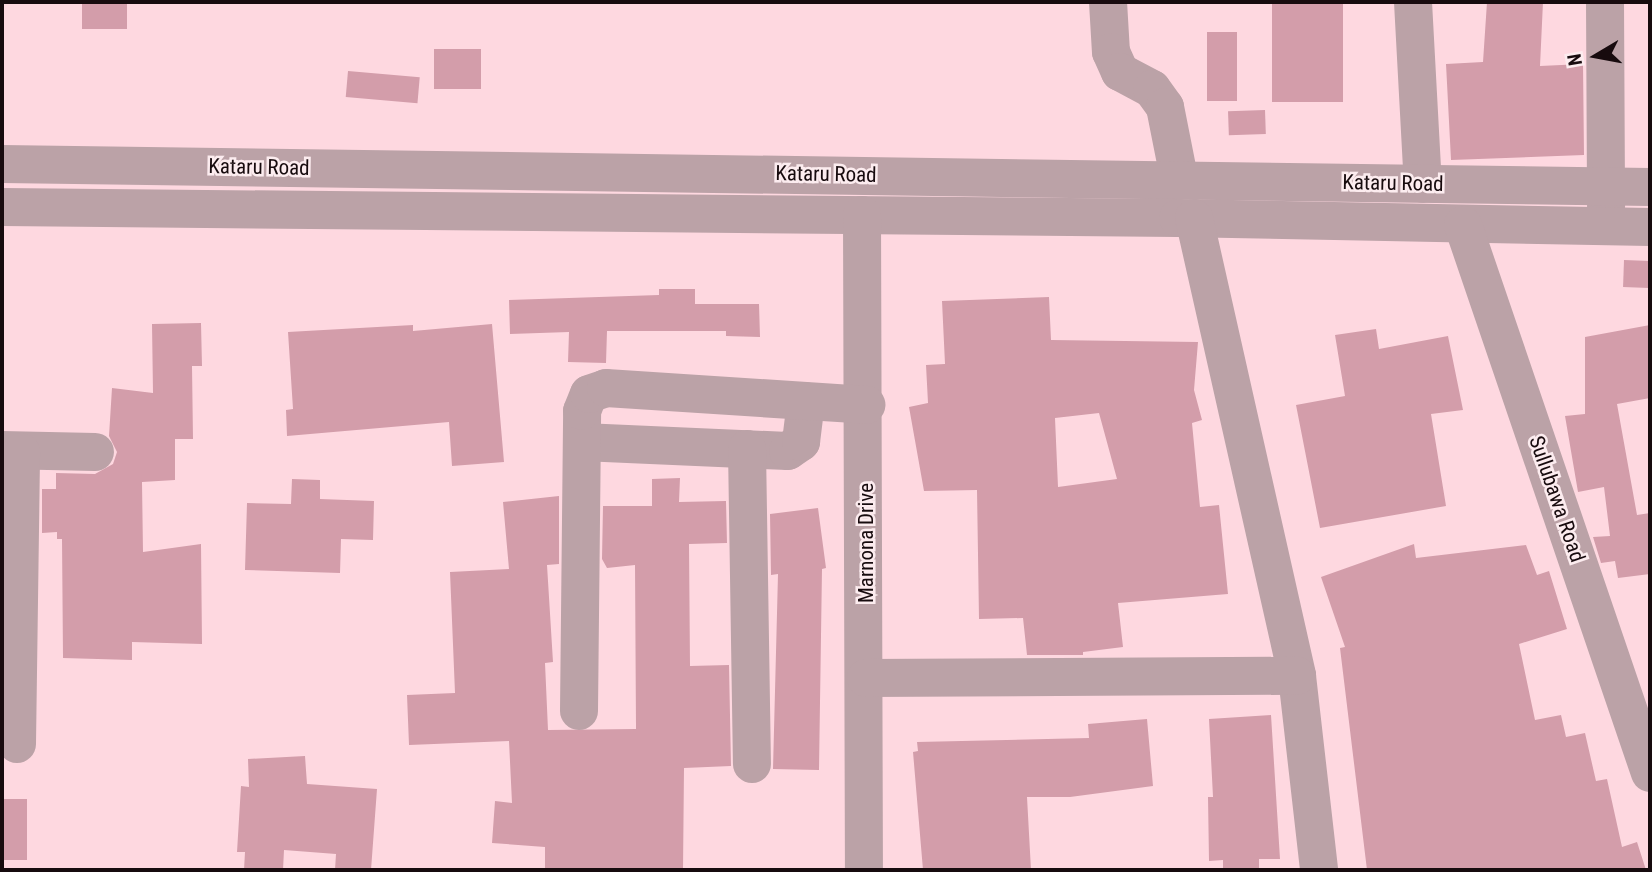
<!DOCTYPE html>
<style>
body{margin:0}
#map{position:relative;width:1652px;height:872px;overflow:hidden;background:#fed8e0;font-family:"Roboto Condensed",sans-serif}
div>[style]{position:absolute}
.building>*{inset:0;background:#d39daa;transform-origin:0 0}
.minor>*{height:38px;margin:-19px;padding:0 19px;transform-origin:19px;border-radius:19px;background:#bba2a7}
span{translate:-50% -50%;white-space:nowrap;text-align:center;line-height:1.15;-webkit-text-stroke:5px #fcecef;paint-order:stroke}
.street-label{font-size:21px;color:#170b0e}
.frame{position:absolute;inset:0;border:4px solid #170b0e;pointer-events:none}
.north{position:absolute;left:1561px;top:21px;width:70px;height:70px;-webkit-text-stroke:5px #fcecef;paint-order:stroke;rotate:260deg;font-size:19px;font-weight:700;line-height:28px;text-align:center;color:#170b0e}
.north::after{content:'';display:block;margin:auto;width:24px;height:32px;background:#170b0e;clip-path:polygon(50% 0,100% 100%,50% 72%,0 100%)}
</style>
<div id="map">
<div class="building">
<div style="left:82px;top:2px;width:45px;height:27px"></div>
<div style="left:1272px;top:2px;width:71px;height:100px"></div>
<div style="clip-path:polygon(1487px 2px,1543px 2px,1540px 66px,1583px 64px,1584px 155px,1451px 160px,1446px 64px,1483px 62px)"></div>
<div style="left:1207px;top:32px;width:30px;height:69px"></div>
<div style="left:434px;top:49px;width:47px;height:40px"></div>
<div style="left:348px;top:71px;width:72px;height:26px;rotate:5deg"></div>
<div style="left:1265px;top:110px;width:24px;height:37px;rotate:88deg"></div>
<div style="left:1624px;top:260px;width:26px;height:27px;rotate:2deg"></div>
<div style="clip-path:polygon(659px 289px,695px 289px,695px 304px,759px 304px,760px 337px,726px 336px,726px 331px,607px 331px,606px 363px,568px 362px,569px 332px,510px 334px,509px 300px,659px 295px)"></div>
<div style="clip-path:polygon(evenodd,1049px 297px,1051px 340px,1198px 342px,1194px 390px,1202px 420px,1192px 423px,1200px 507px,1219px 505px,1228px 594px,1118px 603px,1123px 647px,1083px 652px,1083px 655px,1027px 655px,1023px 618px,979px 619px,977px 490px,924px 491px,909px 407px,928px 403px,926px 365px,945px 364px,942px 301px,1049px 297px,1099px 413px,1117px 479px,1058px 487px,1055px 418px,1099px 413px)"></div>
<div style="clip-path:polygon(201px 323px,202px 366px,192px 366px,193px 439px,175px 439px,175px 480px,142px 482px,143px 552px,201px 544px,202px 644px,132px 642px,132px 660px,63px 658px,62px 539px,57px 539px,57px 532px,42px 533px,42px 489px,56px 489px,56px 473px,95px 474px,113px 464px,117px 452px,109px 436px,112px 388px,153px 393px,152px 324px)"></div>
<div style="clip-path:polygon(492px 324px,504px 462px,452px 466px,449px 422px,287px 436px,286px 410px,293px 409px,288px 332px,413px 325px,413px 331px)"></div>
<div style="clip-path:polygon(1650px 325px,1650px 398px,1617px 404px,1637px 515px,1650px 513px,1650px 574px,1618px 578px,1615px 561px,1601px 563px,1593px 537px,1610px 536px,1604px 487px,1578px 492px,1565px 416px,1585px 414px,1585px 337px)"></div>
<div style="clip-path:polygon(1376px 329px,1379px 349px,1448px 336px,1463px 410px,1431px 414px,1446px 506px,1320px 528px,1296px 405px,1345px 396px,1335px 335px)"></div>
<div style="clip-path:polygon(680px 478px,679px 502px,726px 501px,727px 543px,689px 544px,690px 666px,729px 665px,731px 766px,684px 768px,683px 870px,545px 870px,545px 847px,492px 843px,495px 801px,512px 803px,509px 741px,409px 745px,407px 695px,455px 693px,450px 572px,509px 569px,503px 502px,559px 496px,559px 564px,547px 565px,553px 662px,545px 663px,548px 730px,636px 729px,635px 565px,607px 568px,602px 559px,603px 506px,652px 506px,652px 479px)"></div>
<div style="clip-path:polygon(292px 479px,320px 480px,320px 499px,374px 501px,373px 540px,341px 539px,340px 573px,245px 570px,247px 503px,291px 504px)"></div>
<div style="clip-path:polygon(818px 508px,826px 568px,822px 569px,819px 770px,773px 769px,778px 574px,771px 575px,770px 514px)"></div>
<div style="clip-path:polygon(1414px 544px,1416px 558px,1526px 545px,1537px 575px,1549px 571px,1567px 629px,1519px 644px,1535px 720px,1561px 715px,1566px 737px,1585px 733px,1596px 781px,1607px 779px,1622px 847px,1637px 842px,1646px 870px,1367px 870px,1340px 648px,1345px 647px,1321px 577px)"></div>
<div style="clip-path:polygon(1271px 715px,1280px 859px,1259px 859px,1259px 870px,1223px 870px,1223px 860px,1209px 861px,1208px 797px,1213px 797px,1209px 719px)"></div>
<div style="clip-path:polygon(1147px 719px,1153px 786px,1070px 797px,1027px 797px,1031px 870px,923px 870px,913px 752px,918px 751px,917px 742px,1089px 738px,1088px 724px)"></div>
<div style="clip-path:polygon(305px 756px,307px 784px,377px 789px,371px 870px,335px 870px,336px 854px,284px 850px,283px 870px,244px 870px,245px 852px,237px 852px,241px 786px,249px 787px,248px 759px)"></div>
<div style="left:2px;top:799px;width:25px;height:61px"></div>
</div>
<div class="minor">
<div style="left:1108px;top:2px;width:50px;rotate:86.6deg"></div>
<div style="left:1111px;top:52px;width:22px;rotate:66deg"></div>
<div style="left:1120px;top:72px;width:36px;rotate:28deg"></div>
<div style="left:1152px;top:89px;width:22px;rotate:54deg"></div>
<div style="left:1165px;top:107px;width:72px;rotate:78.8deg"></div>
<div style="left:1413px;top:2px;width:182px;rotate:86.9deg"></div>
<div style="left:1605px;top:2px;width:208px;rotate:89.7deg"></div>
<div style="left:2px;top:164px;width:1648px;rotate:0.8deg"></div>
<div style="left:2px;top:207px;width:1176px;rotate:0.54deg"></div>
<div style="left:1178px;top:218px;width:472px;rotate:1.1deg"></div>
<div style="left:862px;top:215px;width:655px;rotate:89.83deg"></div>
<div style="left:1194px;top:218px;width:469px;rotate:77.3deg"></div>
<div style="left:1297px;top:676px;width:195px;rotate:83.5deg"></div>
<div style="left:1463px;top:225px;width:579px;rotate:71.16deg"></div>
<div style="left:582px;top:442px;width:206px;rotate:2.5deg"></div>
<div style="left:788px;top:451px;width:16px;rotate:-35deg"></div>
<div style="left:801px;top:442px;width:41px;rotate:-83deg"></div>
<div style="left:747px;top:449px;width:315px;rotate:89.1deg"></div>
<div style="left:2px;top:450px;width:93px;rotate:1.2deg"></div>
<div style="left:866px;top:678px;width:431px;rotate:-0.3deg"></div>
<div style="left:579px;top:711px;width:300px;rotate:-89.4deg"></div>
<div style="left:582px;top:411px;width:18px;rotate:-68deg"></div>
<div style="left:589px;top:394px;width:18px;rotate:-19deg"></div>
<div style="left:606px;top:388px;width:261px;rotate:3.7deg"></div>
<div style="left:17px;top:744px;width:292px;rotate:-89.2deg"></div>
</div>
<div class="street-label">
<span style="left:259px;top:167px;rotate:1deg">Kataru Road</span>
<span style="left:826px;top:174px;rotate:1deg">Kataru Road</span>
<span style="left:1393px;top:183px;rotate:1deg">Kataru Road</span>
<span style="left:1557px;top:499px;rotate:71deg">Sullubawa Road</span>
<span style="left:866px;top:543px;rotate:-90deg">Marnona Drive</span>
</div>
<div class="frame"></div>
<div class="north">N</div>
</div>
